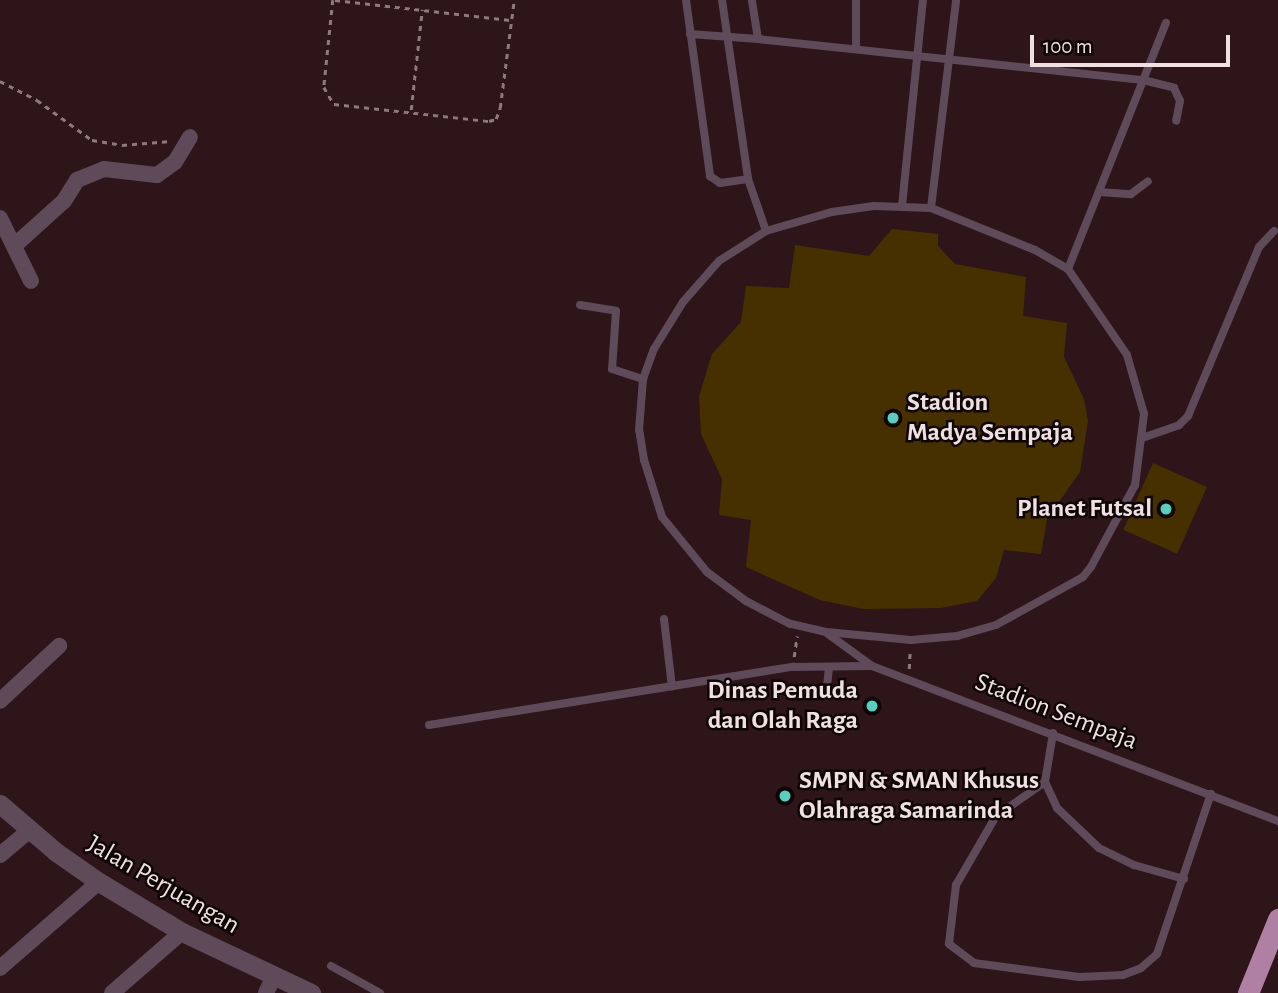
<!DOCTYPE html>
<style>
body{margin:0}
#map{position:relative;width:1278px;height:993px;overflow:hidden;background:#2d1519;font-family:"Alegreya Sans",sans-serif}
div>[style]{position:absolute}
.green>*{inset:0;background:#473000;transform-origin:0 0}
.path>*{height:2.5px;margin-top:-1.25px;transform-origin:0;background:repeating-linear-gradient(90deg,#8e7a7d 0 5px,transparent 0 10px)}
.service>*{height:8px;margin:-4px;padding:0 4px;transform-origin:4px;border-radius:4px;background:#5f4a5a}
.minor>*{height:16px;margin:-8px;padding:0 8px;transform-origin:8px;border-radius:8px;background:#5f4a5a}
.tertiary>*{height:19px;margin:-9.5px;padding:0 9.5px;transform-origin:9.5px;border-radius:9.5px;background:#5f4a5a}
.trunk>*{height:21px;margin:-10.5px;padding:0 10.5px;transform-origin:10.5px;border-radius:10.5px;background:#b080a4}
.dots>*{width:19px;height:19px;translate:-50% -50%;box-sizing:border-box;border:4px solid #0e0506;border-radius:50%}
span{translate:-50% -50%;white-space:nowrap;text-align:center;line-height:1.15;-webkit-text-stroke:5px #0e0506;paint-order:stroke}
.poi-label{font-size:26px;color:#f1e0e2;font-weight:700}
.left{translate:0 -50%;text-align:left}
.right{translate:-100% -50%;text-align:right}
.street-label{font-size:26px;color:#f1e0e2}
.scale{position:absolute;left:1030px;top:35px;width:200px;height:32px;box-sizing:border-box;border:4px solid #f1e0e2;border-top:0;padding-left:9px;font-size:21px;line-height:24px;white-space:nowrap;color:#f1e0e2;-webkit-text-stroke:5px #0e0506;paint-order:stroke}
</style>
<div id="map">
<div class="green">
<div style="clip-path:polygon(892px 229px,938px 234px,938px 246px,955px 264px,1026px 277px,1023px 316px,1067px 323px,1064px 357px,1084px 399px,1088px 421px,1080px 472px,1047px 519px,1041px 554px,1004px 550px,996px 578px,977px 601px,941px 608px,863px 609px,820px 600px,746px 567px,751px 520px,719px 515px,722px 479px,701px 434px,699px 396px,712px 354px,741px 322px,746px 286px,789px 288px,795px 245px,869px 256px)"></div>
<div style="left:1153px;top:463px;width:59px;height:73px;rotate:24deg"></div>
</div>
<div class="path">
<div style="left:333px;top:0;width:87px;rotate:95.9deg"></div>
<div style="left:324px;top:87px;width:20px;rotate:60deg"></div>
<div style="left:334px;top:104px;width:156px;rotate:6.3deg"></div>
<div style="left:489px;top:121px;width:7px;rotate:-16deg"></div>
<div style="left:496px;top:119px;width:12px;rotate:-70deg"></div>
<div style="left:500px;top:108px;width:109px;rotate:-82.6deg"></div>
<div style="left:335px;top:0;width:177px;rotate:6.5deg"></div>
<div style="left:0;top:81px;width:42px;rotate:27.2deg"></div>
<div style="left:37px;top:100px;width:68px;rotate:36deg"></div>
<div style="left:92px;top:140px;width:30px;rotate:9deg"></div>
<div style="left:122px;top:145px;width:49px;rotate:-4.7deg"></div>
<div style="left:411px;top:110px;width:101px;rotate:-83.7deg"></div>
<div style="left:794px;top:657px;width:21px;rotate:-82deg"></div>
<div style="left:909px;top:669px;width:17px;rotate:-87deg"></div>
</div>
<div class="service">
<div style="left:686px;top:0;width:178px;rotate:82.2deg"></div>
<div style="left:710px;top:176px;width:12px;rotate:35deg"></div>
<div style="left:720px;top:183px;width:28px;rotate:-8deg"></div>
<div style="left:722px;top:0;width:181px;rotate:81.7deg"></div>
<div style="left:748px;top:179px;width:55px;rotate:70.9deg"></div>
<div style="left:690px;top:34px;width:68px;rotate:4.2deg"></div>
<div style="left:758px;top:39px;width:39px;rotate:-99deg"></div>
<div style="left:758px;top:39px;width:387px;rotate:6.1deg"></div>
<div style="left:1143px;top:80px;width:32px;rotate:14deg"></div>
<div style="left:1174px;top:88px;width:14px;rotate:65deg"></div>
<div style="left:1180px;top:101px;width:20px;rotate:101deg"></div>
<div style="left:856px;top:48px;width:48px;rotate:-90deg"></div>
<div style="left:1099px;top:192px;width:32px;rotate:4deg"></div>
<div style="left:1131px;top:194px;width:21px;rotate:-37deg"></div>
<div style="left:874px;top:206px;width:57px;rotate:2deg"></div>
<div style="left:931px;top:208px;width:112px;rotate:22deg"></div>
<div style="left:1035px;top:250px;width:38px;rotate:30deg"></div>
<div style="left:1068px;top:269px;width:104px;rotate:55.5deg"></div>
<div style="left:1127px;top:355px;width:61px;rotate:73.9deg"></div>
<div style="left:1144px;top:414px;width:72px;rotate:97.2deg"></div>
<div style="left:1135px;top:485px;width:93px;rotate:118.2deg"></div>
<div style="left:1091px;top:567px;width:13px;rotate:129deg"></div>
<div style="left:1083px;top:577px;width:99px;rotate:151.1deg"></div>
<div style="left:996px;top:625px;width:41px;rotate:164.2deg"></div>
<div style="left:957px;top:636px;width:46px;rotate:175deg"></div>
<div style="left:911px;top:640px;width:85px;rotate:-174.6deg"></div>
<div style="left:826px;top:632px;width:37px;rotate:-167deg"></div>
<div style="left:790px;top:624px;width:50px;rotate:-152.4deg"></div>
<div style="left:746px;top:601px;width:49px;rotate:-143.4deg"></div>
<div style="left:707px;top:572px;width:71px;rotate:-129.3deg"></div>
<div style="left:662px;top:517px;width:60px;rotate:-107.5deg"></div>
<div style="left:644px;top:460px;width:30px;rotate:-99deg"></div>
<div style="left:639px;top:430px;width:51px;rotate:-85.5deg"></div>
<div style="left:643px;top:379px;width:32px;rotate:-70deg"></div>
<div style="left:654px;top:349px;width:55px;rotate:-58.3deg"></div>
<div style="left:683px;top:302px;width:55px;rotate:-48.7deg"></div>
<div style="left:719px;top:261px;width:56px;rotate:-32.6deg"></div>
<div style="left:766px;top:231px;width:69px;rotate:-16.1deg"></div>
<div style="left:832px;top:212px;width:42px;rotate:-8.1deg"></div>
<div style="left:902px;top:206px;width:207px;rotate:-84.2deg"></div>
<div style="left:931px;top:208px;width:209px;rotate:-83.1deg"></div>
<div style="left:1068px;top:269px;width:265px;rotate:-68.3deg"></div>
<div style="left:580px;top:305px;width:36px;rotate:9deg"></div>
<div style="left:616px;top:311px;width:58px;rotate:93.9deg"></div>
<div style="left:612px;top:369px;width:33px;rotate:18deg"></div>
<div style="left:1142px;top:438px;width:39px;rotate:-19deg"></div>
<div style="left:1179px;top:425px;width:13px;rotate:-45deg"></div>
<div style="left:1188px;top:416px;width:183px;rotate:-67.2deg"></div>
<div style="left:1259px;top:247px;width:22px;rotate:-47deg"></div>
<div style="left:664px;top:619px;width:68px;rotate:83.3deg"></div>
<div style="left:828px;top:634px;width:54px;rotate:36deg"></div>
<div style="left:872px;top:666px;width:435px;rotate:20.9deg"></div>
<div style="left:826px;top:696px;width:29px;rotate:-84deg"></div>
<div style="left:429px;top:725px;width:369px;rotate:-9.1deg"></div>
<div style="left:793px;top:667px;width:76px;rotate:-0.8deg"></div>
<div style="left:1053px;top:733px;width:50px;rotate:99.3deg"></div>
<div style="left:1045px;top:782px;width:29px;rotate:65deg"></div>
<div style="left:1057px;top:808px;width:58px;rotate:43.6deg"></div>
<div style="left:1099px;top:848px;width:39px;rotate:26deg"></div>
<div style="left:1134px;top:865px;width:52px;rotate:15.6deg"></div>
<div style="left:1045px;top:782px;width:60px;rotate:145.2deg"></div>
<div style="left:996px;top:816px;width:80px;rotate:120.1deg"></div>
<div style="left:956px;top:885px;width:59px;rotate:96.8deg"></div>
<div style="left:949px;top:944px;width:31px;rotate:37deg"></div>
<div style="left:974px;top:963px;width:106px;rotate:7.6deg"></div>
<div style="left:1079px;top:977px;width:44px;rotate:-2.6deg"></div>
<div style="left:1123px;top:975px;width:19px;rotate:-21deg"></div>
<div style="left:1141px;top:968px;width:21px;rotate:-41deg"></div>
<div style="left:1157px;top:954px;width:169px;rotate:-71.4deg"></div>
<div style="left:331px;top:966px;width:56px;rotate:28.9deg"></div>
</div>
<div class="minor">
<div style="left:0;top:218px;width:70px;rotate:63.8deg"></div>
<div style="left:14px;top:246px;width:67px;rotate:-42deg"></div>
<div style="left:64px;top:201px;width:25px;rotate:-58deg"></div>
<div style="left:77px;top:180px;width:29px;rotate:-22deg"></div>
<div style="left:104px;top:169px;width:53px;rotate:6.5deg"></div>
<div style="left:157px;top:175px;width:22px;rotate:-36deg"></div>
<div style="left:175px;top:162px;width:29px;rotate:-59deg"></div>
<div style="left:0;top:701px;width:81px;rotate:-43deg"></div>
<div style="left:0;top:855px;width:38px;rotate:-40deg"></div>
<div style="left:0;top:968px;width:131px;rotate:-41deg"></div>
<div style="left:112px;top:993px;width:93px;rotate:-41.1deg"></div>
<div style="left:266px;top:993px;width:19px;rotate:-65deg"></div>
</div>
<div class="tertiary">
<div style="left:0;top:804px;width:74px;rotate:40.6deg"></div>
<div style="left:56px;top:852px;width:52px;rotate:34.9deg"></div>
<div style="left:99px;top:882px;width:97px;rotate:31.1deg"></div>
<div style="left:182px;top:932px;width:143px;rotate:25.3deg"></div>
</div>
<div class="trunk">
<div style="left:1248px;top:993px;width:80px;rotate:-67.9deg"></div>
</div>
<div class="dots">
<div style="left:893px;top:418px;background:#59cebe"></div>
<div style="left:1166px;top:509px;background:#59cebe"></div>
<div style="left:872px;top:706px;background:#59cebe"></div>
<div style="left:785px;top:796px;background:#59cebe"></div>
</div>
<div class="poi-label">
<span class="left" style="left:907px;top:418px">Stadion<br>Madya Sempaja</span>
<span class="right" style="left:1152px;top:509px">Planet Futsal</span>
<span class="right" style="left:858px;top:706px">Dinas Pemuda<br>dan Olah Raga</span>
<span class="left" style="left:799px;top:796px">SMPN &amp; SMAN Khusus<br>Olahraga Samarinda</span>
</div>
<div class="street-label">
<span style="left:1056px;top:712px;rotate:21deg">Stadion Sempaja</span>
<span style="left:163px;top:885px;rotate:30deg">Jalan Perjuangan</span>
</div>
<div class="scale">100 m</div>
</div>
